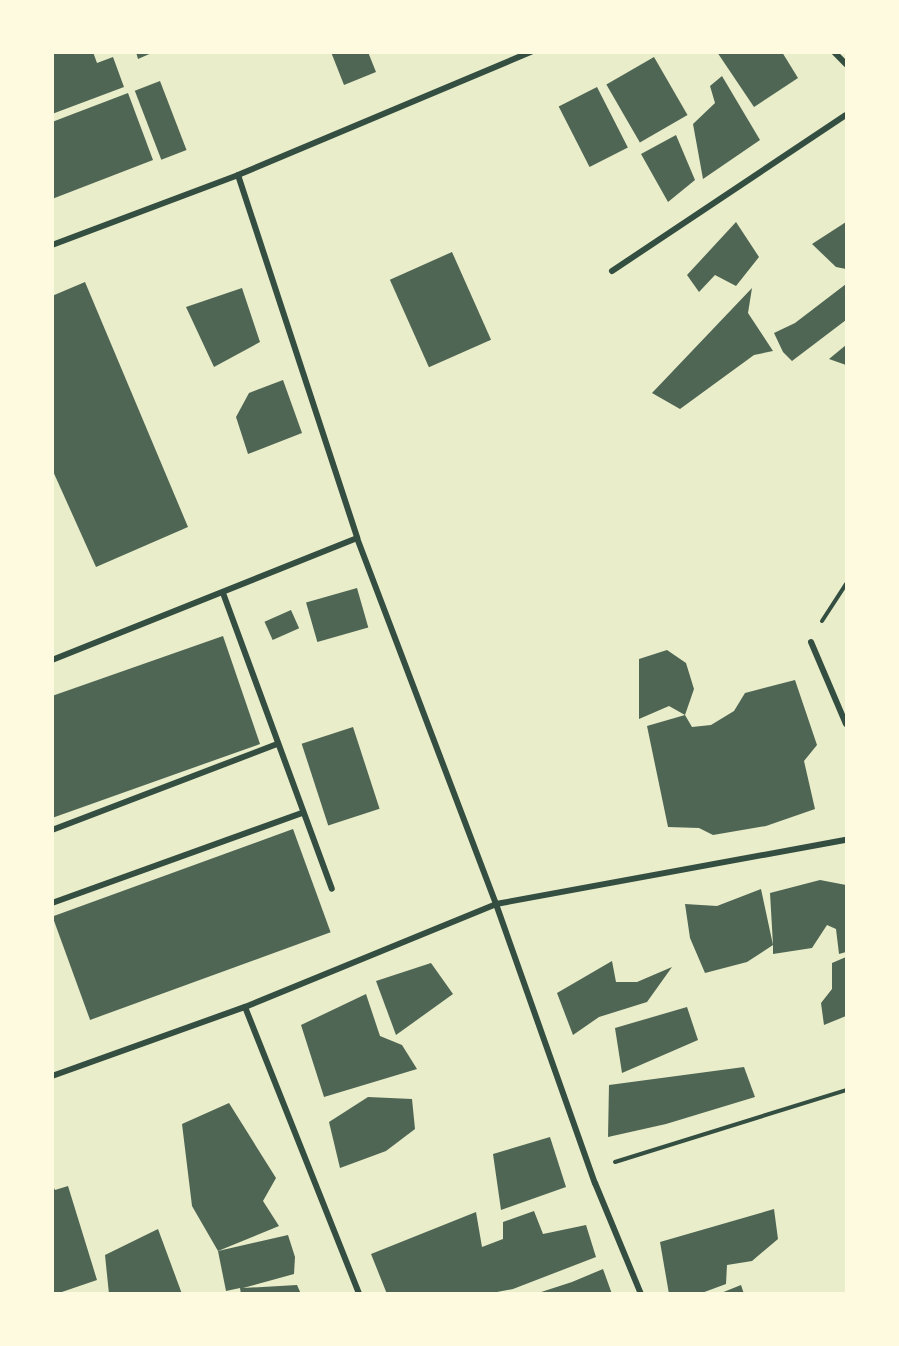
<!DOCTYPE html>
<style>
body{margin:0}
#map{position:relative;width:899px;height:1346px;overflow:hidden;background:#e9edc9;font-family:"Noto Serif",serif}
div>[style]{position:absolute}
.building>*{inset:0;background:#4f6655;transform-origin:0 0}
.path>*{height:4px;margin:-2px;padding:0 2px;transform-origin:2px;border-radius:2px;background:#344e41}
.minor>*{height:6px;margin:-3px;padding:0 3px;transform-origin:3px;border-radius:3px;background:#344e41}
span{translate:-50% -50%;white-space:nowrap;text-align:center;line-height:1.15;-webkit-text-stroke:4.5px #fefae0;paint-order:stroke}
.frame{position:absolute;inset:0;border:54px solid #fefae0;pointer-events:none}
</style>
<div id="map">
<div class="building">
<div style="clip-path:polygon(52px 52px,93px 52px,97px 63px,113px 57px,124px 87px,52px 114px)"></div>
<div style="clip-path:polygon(136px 52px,154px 52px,138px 59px)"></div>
<div style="clip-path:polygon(331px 52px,368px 52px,376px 72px,344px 85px)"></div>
<div style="clip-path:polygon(717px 52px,782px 52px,798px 78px,754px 107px)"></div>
<div style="left:654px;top:57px;width:67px;height:55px;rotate:60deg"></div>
<div style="clip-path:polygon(722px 76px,760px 140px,703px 179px,693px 124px,715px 103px,710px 86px)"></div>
<div style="left:160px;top:81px;width:74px;height:27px;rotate:69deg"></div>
<div style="left:597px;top:87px;width:68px;height:43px;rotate:63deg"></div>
<div style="clip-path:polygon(128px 93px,153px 160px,52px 199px,52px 122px)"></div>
<div style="clip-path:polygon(676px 135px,695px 180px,668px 202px,641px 154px)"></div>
<div style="clip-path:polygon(736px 222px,759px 257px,736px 286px,715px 275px,699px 292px,687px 275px)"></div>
<div style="clip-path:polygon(846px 222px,846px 269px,836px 267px,812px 244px)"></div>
<div style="left:452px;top:252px;width:96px;height:68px;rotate:66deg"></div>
<div style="clip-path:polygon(85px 282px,188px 527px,96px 567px,52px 469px,52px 296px)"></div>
<div style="clip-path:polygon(846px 284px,846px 320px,792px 361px,783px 352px,774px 333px,795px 323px)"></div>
<div style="clip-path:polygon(242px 288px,260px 342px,214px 367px,186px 307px)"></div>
<div style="clip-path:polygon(752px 288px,748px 313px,773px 351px,754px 355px,680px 409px,652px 393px)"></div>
<div style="clip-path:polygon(846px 345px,846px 365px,829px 359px)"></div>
<div style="clip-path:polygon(283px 380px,302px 433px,248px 454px,236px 417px,249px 393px)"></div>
<div style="left:357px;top:588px;width:41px;height:53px;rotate:74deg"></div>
<div style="left:291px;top:610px;width:20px;height:29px;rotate:66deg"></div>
<div style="clip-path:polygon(223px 636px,260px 744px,52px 818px,52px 696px)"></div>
<div style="clip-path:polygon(667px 650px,686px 663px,694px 689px,685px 715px,669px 706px,639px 719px,639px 659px)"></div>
<div style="clip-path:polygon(795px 680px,817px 745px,804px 761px,815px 809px,766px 826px,713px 835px,699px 828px,668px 827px,647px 726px,685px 715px,692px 727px,711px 725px,734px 711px,745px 693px)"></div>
<div style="left:353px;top:727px;width:86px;height:54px;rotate:72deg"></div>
<div style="left:293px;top:829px;width:110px;height:256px;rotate:70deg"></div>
<div style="clip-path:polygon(820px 880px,846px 885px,846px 952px,839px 954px,836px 929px,827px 925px,812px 948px,773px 954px,773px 945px,747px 962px,705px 973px,690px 938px,685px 904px,717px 906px,761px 889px,773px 945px,770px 893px)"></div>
<div style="clip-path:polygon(846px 957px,846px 1016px,824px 1025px,821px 1003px,832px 989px,832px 963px)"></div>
<div style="clip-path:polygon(612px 961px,616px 982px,637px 982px,672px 967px,647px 1002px,599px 1017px,573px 1035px,557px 993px)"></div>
<div style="clip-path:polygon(431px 963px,453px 994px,396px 1035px,376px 981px)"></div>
<div style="clip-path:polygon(366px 994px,380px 1036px,402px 1045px,417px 1069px,324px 1097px,301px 1025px)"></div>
<div style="clip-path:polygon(687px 1007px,698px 1040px,622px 1073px,615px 1028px)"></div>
<div style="clip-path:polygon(744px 1067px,755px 1097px,666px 1124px,608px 1137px,609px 1085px)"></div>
<div style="clip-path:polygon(368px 1097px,412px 1099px,415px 1129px,386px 1151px,340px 1168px,329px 1122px)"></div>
<div style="clip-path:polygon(229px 1103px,276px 1178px,263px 1201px,279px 1226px,218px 1251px,192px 1206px,182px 1124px)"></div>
<div style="clip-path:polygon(550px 1137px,566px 1187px,501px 1210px,493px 1154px)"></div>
<div style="clip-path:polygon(52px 1184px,55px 1190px,68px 1186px,97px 1280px,56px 1294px,52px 1294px)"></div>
<div style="clip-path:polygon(774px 1209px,778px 1239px,752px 1261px,727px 1265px,726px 1284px,699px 1294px,669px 1294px,660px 1242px)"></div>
<div style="clip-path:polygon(534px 1211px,543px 1234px,586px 1225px,596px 1257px,513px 1289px,487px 1294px,387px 1294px,371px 1254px,476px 1212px,482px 1247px,503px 1239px,503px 1222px)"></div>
<div style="clip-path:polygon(158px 1229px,182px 1294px,109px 1294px,105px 1255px)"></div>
<div style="clip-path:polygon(288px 1235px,295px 1257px,294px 1274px,243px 1288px,297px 1285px,301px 1294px,241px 1294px,240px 1288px,226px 1291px,218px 1251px)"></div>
<div style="clip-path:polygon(603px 1269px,612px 1294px,535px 1294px,572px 1282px)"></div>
<div style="clip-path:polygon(741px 1285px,744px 1294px,721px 1294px,721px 1293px)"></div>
</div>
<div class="path">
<div style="left:822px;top:621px;width:44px;rotate:-57deg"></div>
<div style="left:615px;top:1162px;width:242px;rotate:-17.3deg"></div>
</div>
<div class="minor">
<div style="left:834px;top:52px;width:17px;rotate:45deg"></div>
<div style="left:238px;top:175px;width:382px;rotate:71.8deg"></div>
<div style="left:357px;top:538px;width:392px;rotate:69.2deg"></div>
<div style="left:496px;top:904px;width:296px;rotate:70.5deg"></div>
<div style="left:595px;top:1183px;width:120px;rotate:67.5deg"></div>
<div style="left:52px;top:245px;width:199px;rotate:-20.6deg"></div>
<div style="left:238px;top:175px;width:318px;rotate:-22.8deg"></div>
<div style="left:612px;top:271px;width:281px;rotate:-33.7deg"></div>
<div style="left:223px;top:593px;width:315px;rotate:69.8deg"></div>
<div style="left:811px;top:642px;width:89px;rotate:66.9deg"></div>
<div style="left:52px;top:660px;width:328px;rotate:-21.8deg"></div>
<div style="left:52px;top:830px;width:241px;rotate:-20.9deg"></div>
<div style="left:52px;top:903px;width:266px;rotate:-19.8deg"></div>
<div style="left:245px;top:1007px;width:309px;rotate:68.3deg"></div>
<div style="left:52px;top:1076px;width:205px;rotate:-19.7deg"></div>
<div style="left:245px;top:1007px;width:271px;rotate:-22.3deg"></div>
<div style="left:496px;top:904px;width:356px;rotate:-10.4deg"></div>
</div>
<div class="frame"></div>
</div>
